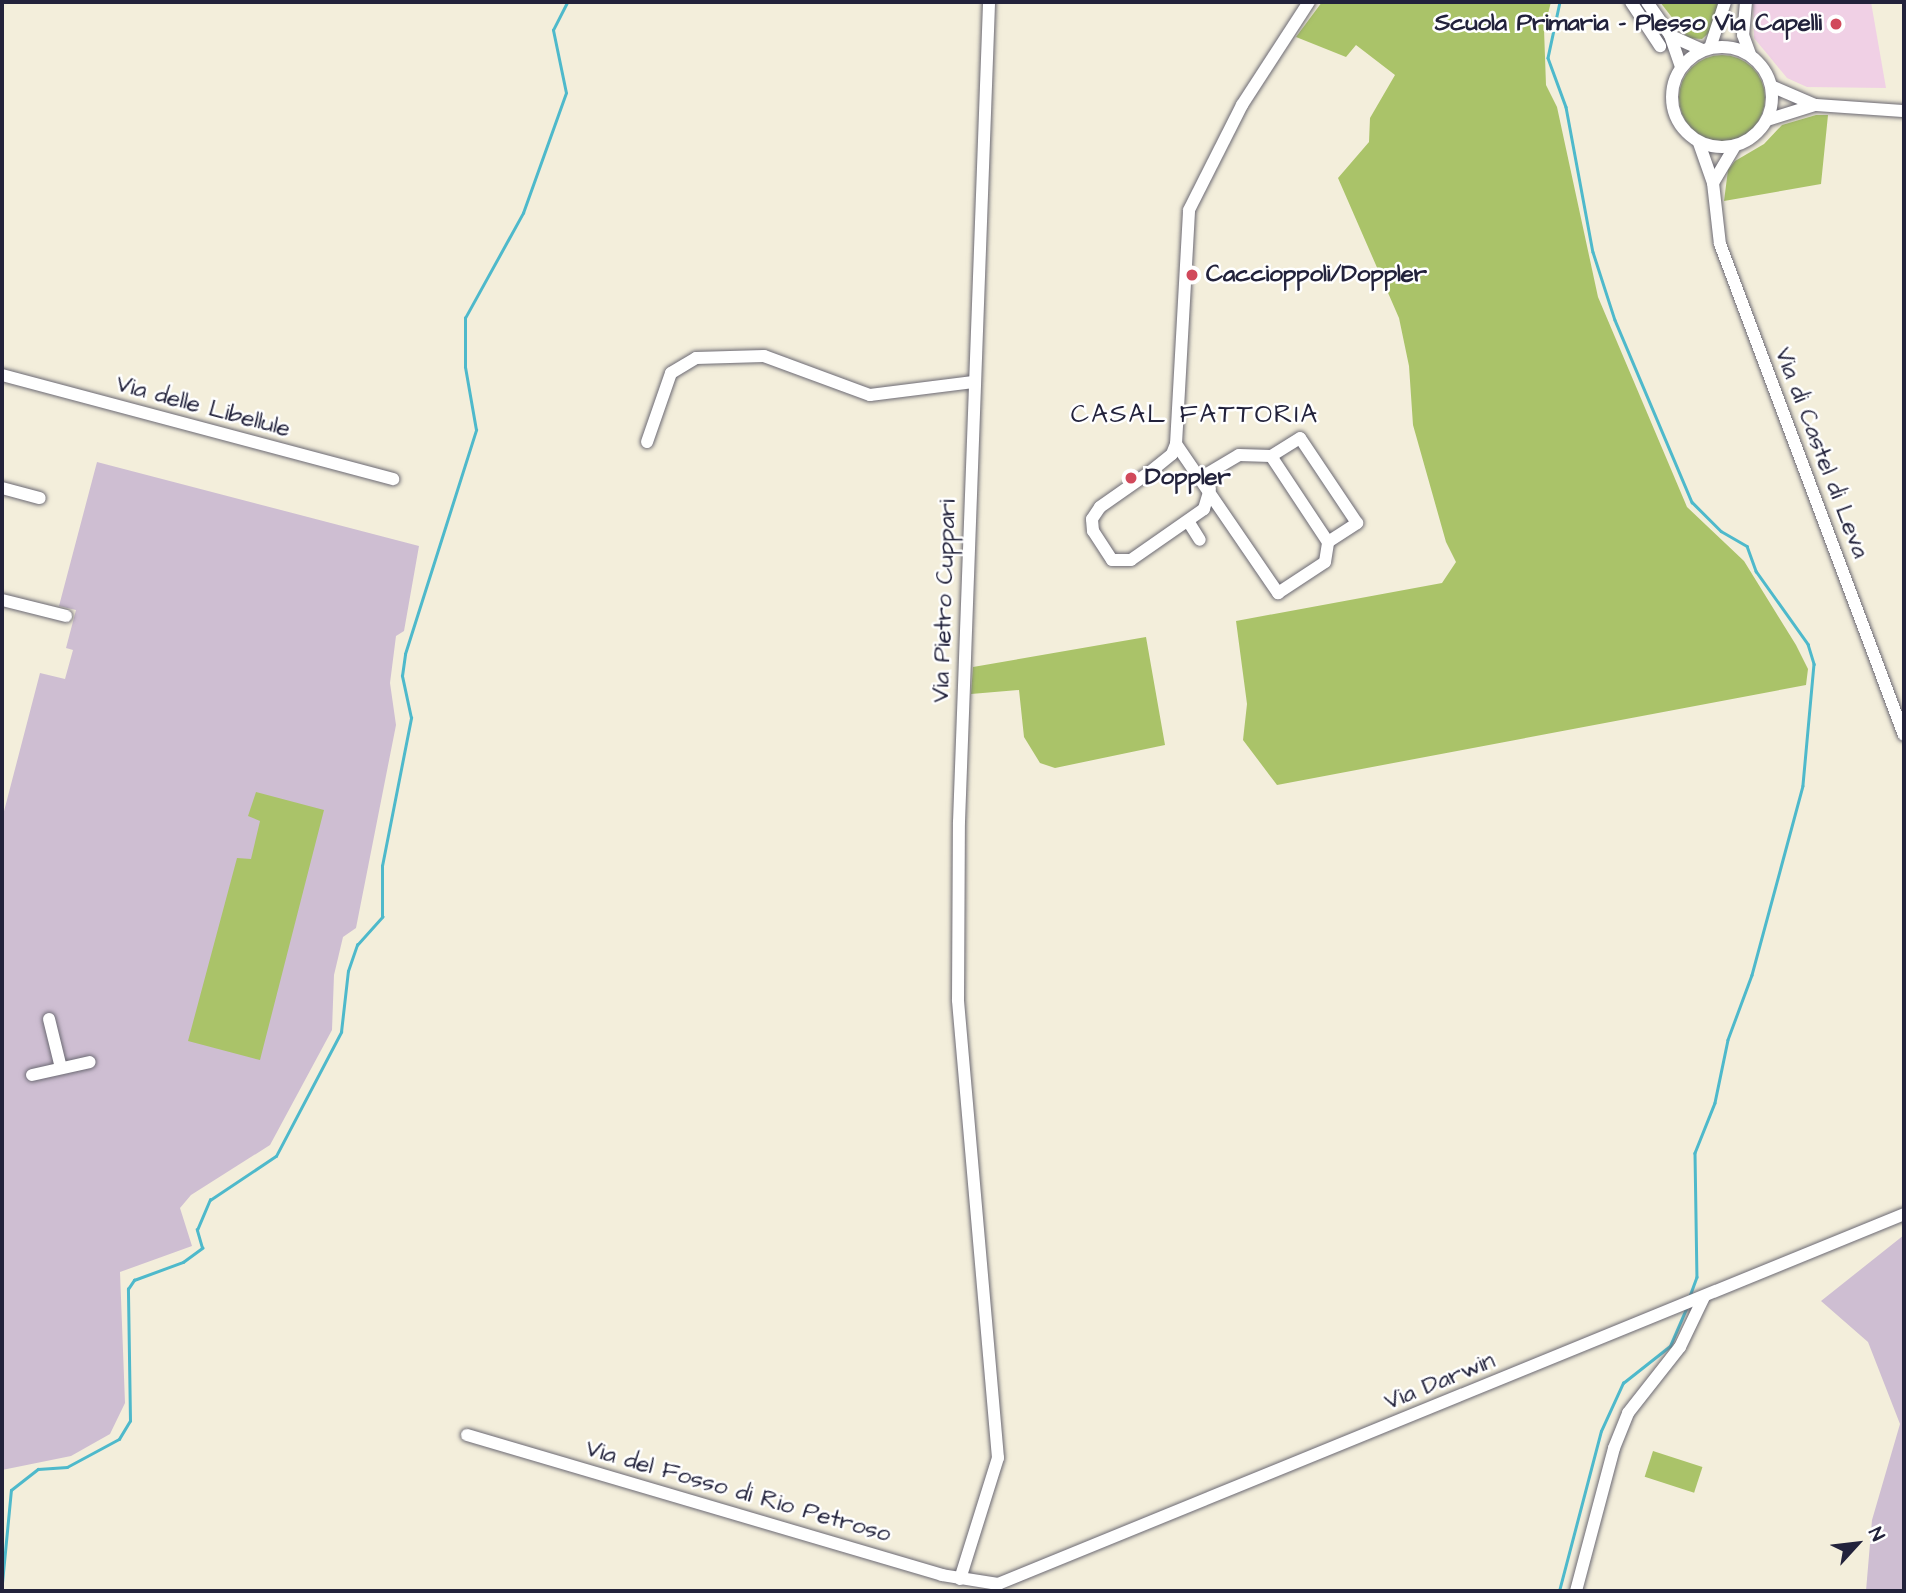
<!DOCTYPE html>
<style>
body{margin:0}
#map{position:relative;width:1906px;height:1593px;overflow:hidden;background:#f3eedb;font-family:"Architects Daughter",sans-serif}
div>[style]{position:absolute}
.built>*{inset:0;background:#f0d0e5}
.industrial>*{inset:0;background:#cebed2}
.green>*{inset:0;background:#aac369;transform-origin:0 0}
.round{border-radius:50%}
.stream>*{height:2.5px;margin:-1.25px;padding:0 1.25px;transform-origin:1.25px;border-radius:1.25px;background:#4eb9cb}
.roads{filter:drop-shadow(0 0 2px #6b6973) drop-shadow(0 0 2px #6b6973)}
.minor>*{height:12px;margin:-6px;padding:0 6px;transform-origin:6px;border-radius:6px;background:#fff}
.minor>.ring{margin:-6px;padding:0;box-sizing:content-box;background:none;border:12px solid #fff;border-radius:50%}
.dots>*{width:19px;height:19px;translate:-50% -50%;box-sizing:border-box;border:4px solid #fff;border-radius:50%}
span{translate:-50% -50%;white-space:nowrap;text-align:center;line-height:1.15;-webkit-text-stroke:5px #fff;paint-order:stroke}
.poi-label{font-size:24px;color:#22223b;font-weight:700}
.right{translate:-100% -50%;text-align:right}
.left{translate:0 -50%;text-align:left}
.street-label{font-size:24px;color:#22223b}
.neighbourhood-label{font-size:26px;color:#22223b;letter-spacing:2px}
.frame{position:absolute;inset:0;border:4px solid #22223b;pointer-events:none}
.north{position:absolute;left:1822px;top:1509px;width:70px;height:70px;-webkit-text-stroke:5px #fff;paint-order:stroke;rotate:63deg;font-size:19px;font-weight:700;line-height:28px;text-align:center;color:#22223b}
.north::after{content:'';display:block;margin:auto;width:24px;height:32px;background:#22223b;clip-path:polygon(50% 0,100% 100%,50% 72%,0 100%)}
</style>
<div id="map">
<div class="built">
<div style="clip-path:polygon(1753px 2px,1871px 2px,1886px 88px,1807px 87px,1787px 78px,1754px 38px)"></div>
</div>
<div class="industrial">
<div style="clip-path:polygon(97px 462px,419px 546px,404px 631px,396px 636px,390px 683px,396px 725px,356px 928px,343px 937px,334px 975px,332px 1030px,270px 1145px,191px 1195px,180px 1208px,192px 1246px,120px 1272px,125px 1403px,110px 1434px,71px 1456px,2px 1470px,2px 819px,40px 673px,65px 679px,73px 650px,66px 648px,76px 610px,59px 606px)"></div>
<div style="clip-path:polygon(1904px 1235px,1904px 1591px,1866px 1591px,1872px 1520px,1900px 1424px,1868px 1342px,1821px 1301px)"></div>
</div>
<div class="green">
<div style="clip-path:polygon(1322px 2px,1551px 2px,1544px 29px,1546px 85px,1557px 107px,1598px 297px,1687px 507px,1744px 561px,1796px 645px,1808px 669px,1806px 685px,1277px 785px,1243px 740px,1247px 704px,1236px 621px,1442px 583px,1456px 562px,1446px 542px,1413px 425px,1409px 366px,1399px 318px,1338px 178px,1369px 142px,1370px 118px,1395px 75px,1356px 45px,1346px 57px,1296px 37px)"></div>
<div style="clip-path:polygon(1660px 2px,1718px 2px,1713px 29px,1702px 39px,1688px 38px)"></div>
<div class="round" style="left:1679px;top:55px;width:86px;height:86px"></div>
<div style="clip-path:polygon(1816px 115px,1828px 115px,1821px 184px,1724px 201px,1728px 170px,1735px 161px,1764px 144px,1782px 125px)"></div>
<div style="clip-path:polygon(1146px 637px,1165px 745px,1055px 768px,1040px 763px,1024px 737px,1019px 690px,971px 694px,973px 667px)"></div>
<div style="clip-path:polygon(256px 792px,324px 810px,260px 1060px,188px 1041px,237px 858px,251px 859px,260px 821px,248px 816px)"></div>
<div style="left:1653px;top:1451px;width:52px;height:27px;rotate:18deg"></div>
</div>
<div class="stream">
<div style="left:1560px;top:2px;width:57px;rotate:102.1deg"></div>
<div style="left:1548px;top:58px;width:52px;rotate:69.8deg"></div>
<div style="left:1566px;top:107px;width:147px;rotate:79.5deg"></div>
<div style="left:1593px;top:252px;width:71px;rotate:72.1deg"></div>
<div style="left:1615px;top:320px;width:198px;rotate:67.1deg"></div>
<div style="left:1692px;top:502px;width:41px;rotate:45deg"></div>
<div style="left:1721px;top:531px;width:30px;rotate:30deg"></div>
<div style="left:1747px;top:546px;width:27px;rotate:70deg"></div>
<div style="left:1756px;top:571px;width:90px;rotate:54.5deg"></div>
<div style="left:1808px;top:644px;width:21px;rotate:73deg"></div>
<div style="left:1814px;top:664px;width:122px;rotate:95.2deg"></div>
<div style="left:1803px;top:786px;width:196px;rotate:105.1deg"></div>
<div style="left:1752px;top:975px;width:69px;rotate:110.3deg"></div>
<div style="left:1728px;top:1040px;width:64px;rotate:101.7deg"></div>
<div style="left:1715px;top:1103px;width:54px;rotate:111.8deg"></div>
<div style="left:1695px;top:1153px;width:124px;rotate:89.1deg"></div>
<div style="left:1697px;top:1277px;width:20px;rotate:110deg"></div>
<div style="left:2px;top:1583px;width:93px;rotate:-84.5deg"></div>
<div style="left:11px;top:1490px;width:34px;rotate:-38deg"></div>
<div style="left:38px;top:1469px;width:29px;rotate:-4deg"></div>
<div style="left:67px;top:1467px;width:59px;rotate:-28.3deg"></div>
<div style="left:119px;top:1439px;width:21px;rotate:-59deg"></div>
<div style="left:130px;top:1421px;width:132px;rotate:-90.9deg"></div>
<div style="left:128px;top:1289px;width:11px;rotate:-56deg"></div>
<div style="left:134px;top:1280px;width:52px;rotate:-20.2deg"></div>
<div style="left:183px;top:1262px;width:24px;rotate:-36deg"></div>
<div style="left:202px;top:1248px;width:19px;rotate:-106deg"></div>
<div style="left:197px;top:1230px;width:33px;rotate:-67deg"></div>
<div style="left:210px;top:1200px;width:79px;rotate:-33.7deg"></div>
<div style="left:276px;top:1156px;width:140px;rotate:-62.3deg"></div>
<div style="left:341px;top:1032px;width:61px;rotate:-83.5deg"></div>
<div style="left:348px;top:971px;width:28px;rotate:-71deg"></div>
<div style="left:357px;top:945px;width:38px;rotate:-48deg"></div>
<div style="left:382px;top:917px;width:51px;rotate:-90deg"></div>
<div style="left:382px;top:866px;width:151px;rotate:-78.9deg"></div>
<div style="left:411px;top:718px;width:43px;rotate:-102.1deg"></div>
<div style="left:402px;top:676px;width:22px;rotate:-82deg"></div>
<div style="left:405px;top:654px;width:235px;rotate:-72.4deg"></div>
<div style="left:476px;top:430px;width:64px;rotate:-99.9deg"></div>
<div style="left:465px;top:367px;width:49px;rotate:-90deg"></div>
<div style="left:465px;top:318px;width:120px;rotate:-61.1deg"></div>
<div style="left:523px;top:213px;width:127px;rotate:-70.3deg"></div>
<div style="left:566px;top:93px;width:64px;rotate:-101.7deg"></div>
<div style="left:553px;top:30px;width:31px;rotate:-63deg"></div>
<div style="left:1559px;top:1591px;width:165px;rotate:-75.3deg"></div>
<div style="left:1601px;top:1431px;width:53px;rotate:-65.4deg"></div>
<div style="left:1623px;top:1383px;width:60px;rotate:-38.2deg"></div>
<div style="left:1670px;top:1346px;width:40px;rotate:-66.6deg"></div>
</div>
<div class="roads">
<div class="minor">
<div style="left:1631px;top:2px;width:53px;rotate:56.6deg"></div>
<div style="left:1647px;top:2px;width:40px;rotate:55.1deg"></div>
<div style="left:1670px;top:35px;width:34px;rotate:71deg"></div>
<div style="left:1746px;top:2px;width:33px;rotate:95deg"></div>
<div style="left:1743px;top:35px;width:20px;rotate:70deg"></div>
<div style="left:1671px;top:36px;width:35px;rotate:24deg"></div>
<div class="ring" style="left:1672px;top:47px;width:88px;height:88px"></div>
<div style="left:1710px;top:48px;width:48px;rotate:-71.9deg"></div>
<div style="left:1771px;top:86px;width:48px;rotate:23.4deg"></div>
<div style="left:1767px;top:120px;width:50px;rotate:-17.4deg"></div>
<div style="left:1815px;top:105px;width:89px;rotate:3.9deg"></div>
<div style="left:1699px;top:143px;width:42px;rotate:70.7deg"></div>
<div style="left:1713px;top:183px;width:61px;rotate:83.5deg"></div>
<div style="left:1720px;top:244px;width:524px;rotate:69.46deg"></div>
<div style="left:1713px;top:183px;width:43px;rotate:-59.3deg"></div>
<div style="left:2px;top:375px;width:405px;rotate:14.9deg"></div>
<div style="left:647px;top:442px;width:73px;rotate:-70.8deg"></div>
<div style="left:671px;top:373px;width:29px;rotate:-31deg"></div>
<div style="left:696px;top:358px;width:68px;rotate:-1.7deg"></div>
<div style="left:764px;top:356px;width:113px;rotate:20.2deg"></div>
<div style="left:870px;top:395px;width:104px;rotate:-7.2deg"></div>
<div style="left:1176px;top:444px;width:181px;rotate:55.6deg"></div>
<div style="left:1278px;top:593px;width:56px;rotate:-33.4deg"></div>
<div style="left:1325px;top:562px;width:20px;rotate:-81deg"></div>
<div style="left:1328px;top:542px;width:35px;rotate:-33deg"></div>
<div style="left:1357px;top:523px;width:102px;rotate:-123.8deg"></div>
<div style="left:1300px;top:438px;width:34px;rotate:148deg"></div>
<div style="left:1271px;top:456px;width:32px;rotate:-178deg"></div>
<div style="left:1239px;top:455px;width:43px;rotate:149.3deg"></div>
<div style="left:1271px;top:456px;width:103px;rotate:56.5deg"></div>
<div style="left:2px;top:488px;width:39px;rotate:15deg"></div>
<div style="left:1210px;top:489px;width:21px;rotate:107deg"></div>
<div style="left:1204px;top:509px;width:89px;rotate:145.1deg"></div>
<div style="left:1131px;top:560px;width:19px;rotate:180deg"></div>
<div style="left:1112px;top:560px;width:35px;rotate:-123deg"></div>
<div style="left:1093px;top:531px;width:12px;rotate:-95deg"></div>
<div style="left:1092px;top:519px;width:14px;rotate:-56deg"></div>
<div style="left:1100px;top:507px;width:61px;rotate:-35deg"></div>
<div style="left:1150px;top:472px;width:28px;rotate:-39deg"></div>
<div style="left:1172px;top:454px;width:11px;rotate:-68deg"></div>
<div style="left:1176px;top:444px;width:234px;rotate:-86.8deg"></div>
<div style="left:1189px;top:210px;width:118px;rotate:-63.2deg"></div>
<div style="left:1242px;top:105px;width:123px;rotate:-57deg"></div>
<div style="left:1188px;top:521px;width:22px;rotate:58deg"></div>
<div style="left:2px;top:600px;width:66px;rotate:14deg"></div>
<div style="left:49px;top:1019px;width:50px;rotate:76.2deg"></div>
<div style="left:32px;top:1075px;width:59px;rotate:-12.6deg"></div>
<div style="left:467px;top:1435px;width:495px;rotate:16.4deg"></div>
<div style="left:942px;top:1575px;width:57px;rotate:9.1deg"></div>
<div style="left:998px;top:1584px;width:979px;rotate:-22.21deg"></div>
<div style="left:960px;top:1579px;width:127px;rotate:-72.6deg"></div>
<div style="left:998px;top:1458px;width:460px;rotate:-95deg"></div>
<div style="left:958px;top:1000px;width:178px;rotate:-89.7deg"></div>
<div style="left:959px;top:822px;width:821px;rotate:-87.9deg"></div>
<div style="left:1576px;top:1591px;width:148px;rotate:-75.1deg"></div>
<div style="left:1614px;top:1448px;width:38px;rotate:-68deg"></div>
<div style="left:1628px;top:1413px;width:84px;rotate:-51.8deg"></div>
<div style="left:1680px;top:1347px;width:55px;rotate:-64.4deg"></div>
</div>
</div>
<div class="dots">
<div style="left:1836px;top:24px;background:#d1495b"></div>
<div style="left:1192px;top:275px;background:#d1495b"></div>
<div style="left:1131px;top:478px;background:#d1495b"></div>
</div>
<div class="poi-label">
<span class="right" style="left:1822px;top:24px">Scuola Primaria - Plesso Via Capelli</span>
<span class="left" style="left:1206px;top:275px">Caccioppoli/Doppler</span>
<span class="left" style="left:1145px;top:478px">Doppler</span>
</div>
<div class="street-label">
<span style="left:203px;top:407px;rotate:15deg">Via delle Libellule</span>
<span style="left:1821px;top:453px;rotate:69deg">Via di Castel di Leva</span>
<span style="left:945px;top:601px;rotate:-88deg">Via Pietro Cuppari</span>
<span style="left:1440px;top:1382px;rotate:-22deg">Via Darwin</span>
<span style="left:738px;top:1492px;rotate:16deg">Via del Fosso di Rio Petroso</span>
</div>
<div class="neighbourhood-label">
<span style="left:1195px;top:415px">CASAL FATTORIA</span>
</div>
<div class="frame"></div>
<div class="north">N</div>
</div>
